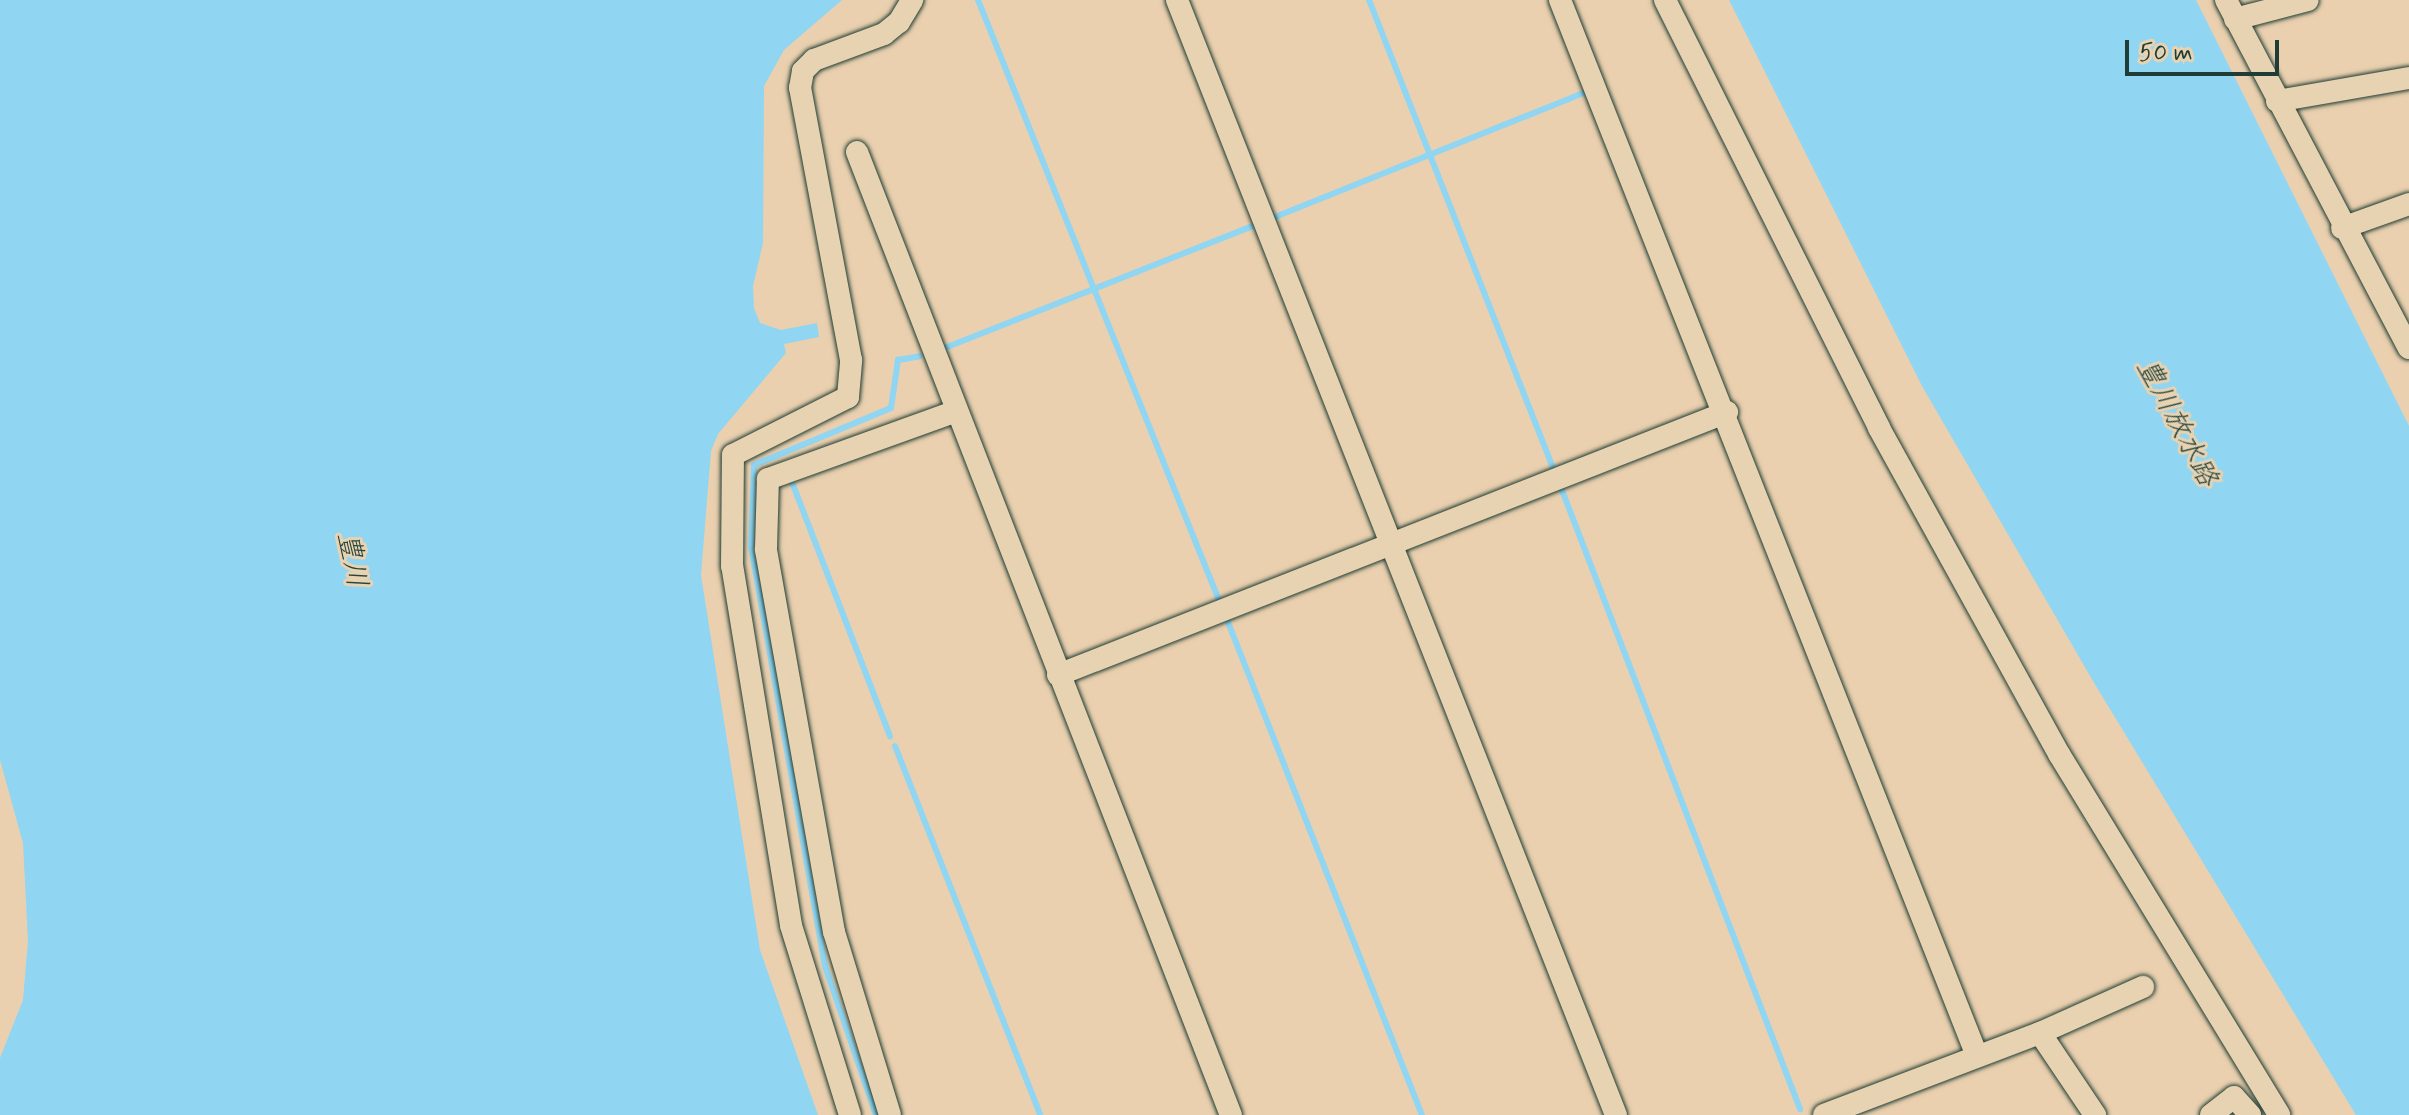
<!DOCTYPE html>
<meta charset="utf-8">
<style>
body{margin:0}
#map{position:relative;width:2409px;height:1115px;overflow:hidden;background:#ead0af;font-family:Mynerve,"Klee One",sans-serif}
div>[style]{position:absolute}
.water>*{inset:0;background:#90d5f2}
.stream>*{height:6px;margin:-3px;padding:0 3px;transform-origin:3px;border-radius:3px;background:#90d5f2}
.roads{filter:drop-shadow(0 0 2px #1f3d34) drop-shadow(0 0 2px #1f3d34)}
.street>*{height:22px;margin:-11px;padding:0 11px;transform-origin:11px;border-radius:11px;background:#e7d2b1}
span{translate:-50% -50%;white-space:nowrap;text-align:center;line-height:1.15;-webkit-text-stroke:6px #e7d2b1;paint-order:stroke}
.water-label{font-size:28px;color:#25453e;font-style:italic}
.scale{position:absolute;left:2125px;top:40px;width:154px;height:36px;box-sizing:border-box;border:4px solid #1f3d34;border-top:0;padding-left:10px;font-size:24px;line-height:28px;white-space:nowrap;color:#1f3d34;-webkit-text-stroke:6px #e7d2b1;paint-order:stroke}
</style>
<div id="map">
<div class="water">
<div style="clip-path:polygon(0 0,842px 0,784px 50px,764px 86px,763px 243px,753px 286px,754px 308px,760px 323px,781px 330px,817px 323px,819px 337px,784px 344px,786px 353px,718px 434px,711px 451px,701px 575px,760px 950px,818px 1115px,0 1115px,0 1058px,23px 1000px,28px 941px,23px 843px,0 760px)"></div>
<div style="clip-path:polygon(1729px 0,2196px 0,2409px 426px,2409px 1115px,2356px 1115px,2093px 681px,1922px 386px)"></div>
</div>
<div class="stream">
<div style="left:978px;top:0;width:650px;rotate:68.13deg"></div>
<div style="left:1369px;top:0;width:508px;rotate:68.53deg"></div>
<div style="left:1275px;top:217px;width:333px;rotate:-21.9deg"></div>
<div style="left:942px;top:349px;width:340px;rotate:-21.6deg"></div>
<div style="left:790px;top:477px;width:278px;rotate:68.9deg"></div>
<div style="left:1560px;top:485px;width:669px;rotate:68.96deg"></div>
<div style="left:1226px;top:617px;width:535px;rotate:68.52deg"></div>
<div style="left:895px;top:746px;width:396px;rotate:68.5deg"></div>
<div style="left:876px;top:1115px;width:157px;rotate:-108.9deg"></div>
<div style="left:825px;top:966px;width:424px;rotate:-100deg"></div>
<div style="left:751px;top:548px;width:83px;rotate:-87.9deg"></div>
<div style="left:754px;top:465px;width:148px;rotate:-22.6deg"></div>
<div style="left:891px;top:408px;width:49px;rotate:-81.7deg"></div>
<div style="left:898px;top:360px;width:22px;rotate:-10deg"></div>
</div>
<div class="roads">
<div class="street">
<div style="left:1177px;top:0;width:1198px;rotate:68.51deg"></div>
<div style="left:1560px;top:0;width:1135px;rotate:68.45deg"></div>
<div style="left:1665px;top:0;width:479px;rotate:63.4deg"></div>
<div style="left:1879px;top:428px;width:372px;rotate:61.1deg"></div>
<div style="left:2059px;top:754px;width:423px;rotate:58.6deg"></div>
<div style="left:2226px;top:0;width:393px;rotate:62.3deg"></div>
<div style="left:2235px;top:19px;width:75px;rotate:-14.6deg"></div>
<div style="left:2277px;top:101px;width:134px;rotate:-9.9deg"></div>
<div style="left:857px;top:152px;width:1033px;rotate:68.78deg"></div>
<div style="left:2342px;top:228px;width:71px;rotate:-19.7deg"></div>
<div style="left:1058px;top:675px;width:719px;rotate:-21.46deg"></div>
<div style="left:2040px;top:1033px;width:99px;rotate:56.1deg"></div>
<div style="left:850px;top:1115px;width:199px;rotate:-107.3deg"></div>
<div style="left:791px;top:925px;width:364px;rotate:-99.3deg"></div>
<div style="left:732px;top:566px;width:111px;rotate:-89.5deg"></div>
<div style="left:733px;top:455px;width:129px;rotate:-26.8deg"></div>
<div style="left:848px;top:397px;width:37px;rotate:-85deg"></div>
<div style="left:851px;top:360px;width:277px;rotate:-100.6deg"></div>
<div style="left:800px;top:88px;width:17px;rotate:-80deg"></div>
<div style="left:803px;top:71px;width:16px;rotate:-45deg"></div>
<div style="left:814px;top:60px;width:75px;rotate:-20.4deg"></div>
<div style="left:884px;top:34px;width:19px;rotate:-39deg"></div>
<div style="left:899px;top:22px;width:26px;rotate:-59deg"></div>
<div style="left:890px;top:1115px;width:191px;rotate:-107deg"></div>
<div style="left:834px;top:932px;width:389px;rotate:-100.1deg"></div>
<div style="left:766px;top:549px;width:70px;rotate:-88.4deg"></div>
<div style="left:768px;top:479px;width:198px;rotate:-19.8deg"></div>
<div style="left:1824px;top:1115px;width:231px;rotate:-20.8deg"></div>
<div style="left:2040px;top:1033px;width:113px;rotate:-24.1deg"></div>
<div style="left:2211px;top:1115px;width:29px;rotate:-38deg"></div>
<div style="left:2234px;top:1097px;width:24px;rotate:48deg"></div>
</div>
</div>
<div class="water-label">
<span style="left:2176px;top:423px;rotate:62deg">豊川放水路</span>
<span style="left:351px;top:560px;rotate:79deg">豊川</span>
</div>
<div class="scale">50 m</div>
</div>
